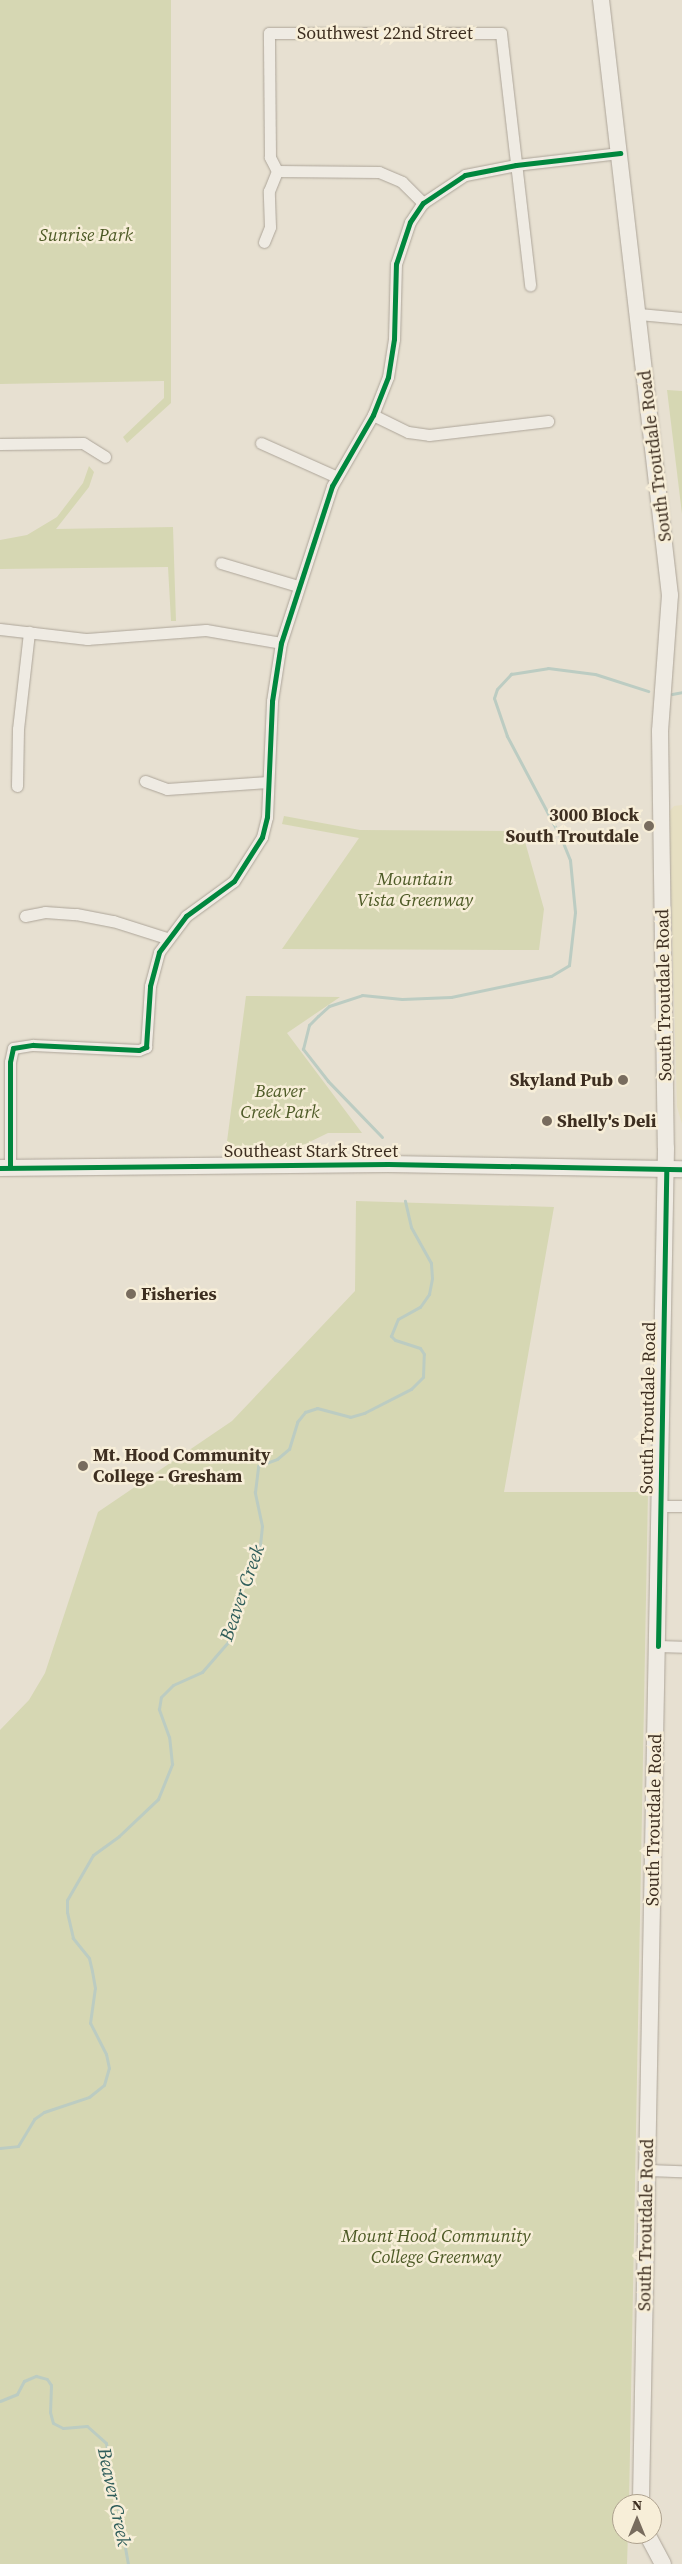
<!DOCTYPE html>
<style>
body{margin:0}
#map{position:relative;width:682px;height:2564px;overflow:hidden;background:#e7e0d1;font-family:"Source Serif 4",serif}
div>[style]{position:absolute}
.farmland>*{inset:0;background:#e6dfc2}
.green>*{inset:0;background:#d6d7b3}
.stream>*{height:3px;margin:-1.5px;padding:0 1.5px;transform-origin:1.5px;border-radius:1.5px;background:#bcccc2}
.roads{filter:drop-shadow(0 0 1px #ada599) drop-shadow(0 0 1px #ada599)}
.minor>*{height:11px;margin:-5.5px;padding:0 5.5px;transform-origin:5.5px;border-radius:5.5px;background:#efebe3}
.secondary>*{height:16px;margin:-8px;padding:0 8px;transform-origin:8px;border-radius:8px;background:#efebe3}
.cycleway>*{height:5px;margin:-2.5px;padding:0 2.5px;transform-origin:2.5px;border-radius:2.5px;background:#00873e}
.dots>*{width:14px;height:14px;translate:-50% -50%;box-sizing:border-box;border:2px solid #f7eed8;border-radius:50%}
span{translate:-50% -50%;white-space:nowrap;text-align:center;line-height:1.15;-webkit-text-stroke:5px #f7eed8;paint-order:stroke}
.street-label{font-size:18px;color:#3d2e20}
.park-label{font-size:18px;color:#4d5a26;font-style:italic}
.poi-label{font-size:18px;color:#3d2e20;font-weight:700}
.right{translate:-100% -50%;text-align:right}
.left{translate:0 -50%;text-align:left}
.water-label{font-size:19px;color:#2f5d5a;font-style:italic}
.north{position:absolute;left:612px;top:2494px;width:50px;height:50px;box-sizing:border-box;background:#f7eed8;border:1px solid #ada18e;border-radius:50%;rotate:0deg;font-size:14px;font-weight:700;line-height:20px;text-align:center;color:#3d2e20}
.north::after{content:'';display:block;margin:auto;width:18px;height:22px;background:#786c5e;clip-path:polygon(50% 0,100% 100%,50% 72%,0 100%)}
</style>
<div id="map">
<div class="farmland">
<div style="clip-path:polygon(682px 805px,682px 1124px,677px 1107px,669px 812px,674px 806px)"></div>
</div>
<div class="green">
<div style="clip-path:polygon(0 0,171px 0,171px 403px,127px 443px,123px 437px,164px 398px,164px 381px,0 384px)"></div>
<div style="clip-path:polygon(667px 390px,682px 391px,682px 514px)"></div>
<div style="clip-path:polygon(89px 466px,94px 472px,89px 487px,56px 529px,173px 527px,176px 621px,171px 621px,168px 567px,0 569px,0 540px,27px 535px,57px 517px,83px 483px)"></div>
<div style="clip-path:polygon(284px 816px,360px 830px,522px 831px,544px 909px,539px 950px,282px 949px,359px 838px,282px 824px)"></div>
<div style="clip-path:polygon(246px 996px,340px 997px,287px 1033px,362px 1133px,328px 1133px,293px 1150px,226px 1149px)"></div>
<div style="clip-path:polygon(356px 1201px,554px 1207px,504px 1492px,648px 1492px,629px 2504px,622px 2504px,622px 2534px,628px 2534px,627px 2564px,0 2564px,0 1730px,29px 1700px,45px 1673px,98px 1512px,232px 1421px,355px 1291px)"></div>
</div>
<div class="stream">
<div style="left:672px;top:694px;width:10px;rotate:-11deg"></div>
<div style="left:382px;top:1137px;width:78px;rotate:-134deg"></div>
<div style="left:328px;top:1081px;width:41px;rotate:-128deg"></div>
<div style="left:303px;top:1049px;width:25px;rotate:-76deg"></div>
<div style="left:309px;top:1025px;width:13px;rotate:-45deg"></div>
<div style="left:318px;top:1016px;width:15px;rotate:-42deg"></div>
<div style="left:329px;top:1006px;width:35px;rotate:-18deg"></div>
<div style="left:362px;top:995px;width:40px;rotate:5.7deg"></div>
<div style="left:402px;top:999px;width:49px;rotate:-2.3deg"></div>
<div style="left:451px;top:997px;width:102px;rotate:-11.9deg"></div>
<div style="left:551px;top:976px;width:21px;rotate:-31deg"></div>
<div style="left:569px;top:965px;width:53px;rotate:-83.5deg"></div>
<div style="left:575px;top:912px;width:52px;rotate:-95.5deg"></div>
<div style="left:570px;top:860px;width:22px;rotate:-112deg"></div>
<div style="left:562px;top:840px;width:118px;rotate:-117.9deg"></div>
<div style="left:507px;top:736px;width:40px;rotate:-108.9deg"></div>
<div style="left:494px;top:698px;width:9px;rotate:-72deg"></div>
<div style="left:497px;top:689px;width:21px;rotate:-47deg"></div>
<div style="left:511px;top:674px;width:37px;rotate:-9deg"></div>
<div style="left:548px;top:668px;width:47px;rotate:7.3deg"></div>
<div style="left:595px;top:674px;width:56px;rotate:17.8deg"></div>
<div style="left:0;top:2148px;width:18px;rotate:-6deg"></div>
<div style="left:18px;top:2146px;width:31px;rotate:-59deg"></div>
<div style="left:34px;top:2119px;width:12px;rotate:-35deg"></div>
<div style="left:44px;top:2112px;width:47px;rotate:-18.4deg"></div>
<div style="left:89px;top:2097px;width:19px;rotate:-39deg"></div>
<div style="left:104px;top:2085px;width:18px;rotate:-74deg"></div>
<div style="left:109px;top:2068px;width:14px;rotate:-102deg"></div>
<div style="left:106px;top:2054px;width:35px;rotate:-117deg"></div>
<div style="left:90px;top:2023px;width:35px;rotate:-82deg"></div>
<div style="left:95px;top:1988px;width:17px;rotate:-100deg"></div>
<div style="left:92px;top:1971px;width:13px;rotate:-103deg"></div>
<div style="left:89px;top:1958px;width:26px;rotate:-129deg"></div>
<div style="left:73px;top:1938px;width:27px;rotate:-103deg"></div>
<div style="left:67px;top:1912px;width:12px;rotate:-90deg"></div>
<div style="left:67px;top:1900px;width:52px;rotate:-60deg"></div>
<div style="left:93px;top:1855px;width:32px;rotate:-36deg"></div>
<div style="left:119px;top:1836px;width:54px;rotate:-43.5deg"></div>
<div style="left:158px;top:1799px;width:38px;rotate:-68deg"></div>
<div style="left:172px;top:1764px;width:27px;rotate:-96deg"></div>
<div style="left:169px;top:1737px;width:30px;rotate:-110deg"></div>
<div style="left:159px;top:1709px;width:12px;rotate:-81deg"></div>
<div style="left:161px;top:1697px;width:17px;rotate:-45deg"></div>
<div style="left:173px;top:1685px;width:32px;rotate:-24deg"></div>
<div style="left:202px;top:1672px;width:40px;rotate:-49deg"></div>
<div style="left:228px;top:1642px;width:69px;rotate:-75.8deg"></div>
<div style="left:245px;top:1575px;width:34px;rotate:-63deg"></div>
<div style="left:260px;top:1545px;width:19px;rotate:-84deg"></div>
<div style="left:262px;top:1526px;width:35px;rotate:-102deg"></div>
<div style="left:255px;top:1492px;width:26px;rotate:-83deg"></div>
<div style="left:258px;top:1466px;width:20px;rotate:-20deg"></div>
<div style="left:277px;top:1459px;width:16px;rotate:-40deg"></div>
<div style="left:289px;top:1449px;width:28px;rotate:-73deg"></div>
<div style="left:297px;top:1422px;width:13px;rotate:-51deg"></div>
<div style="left:305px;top:1412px;width:13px;rotate:-18deg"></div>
<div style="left:317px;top:1408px;width:34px;rotate:15deg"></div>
<div style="left:350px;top:1417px;width:15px;rotate:-16deg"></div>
<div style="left:364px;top:1413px;width:53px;rotate:-27.1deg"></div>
<div style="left:411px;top:1389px;width:17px;rotate:-45deg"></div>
<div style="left:423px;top:1377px;width:23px;rotate:-88deg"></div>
<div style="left:424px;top:1354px;width:7px;rotate:-124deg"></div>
<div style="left:420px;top:1348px;width:26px;rotate:-162deg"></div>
<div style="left:395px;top:1340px;width:6px;rotate:-135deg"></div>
<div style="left:391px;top:1336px;width:18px;rotate:-68deg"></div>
<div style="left:398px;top:1319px;width:25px;rotate:-29deg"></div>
<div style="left:420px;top:1307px;width:16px;rotate:-55deg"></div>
<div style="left:429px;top:1294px;width:16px;rotate:-79deg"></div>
<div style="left:432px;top:1278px;width:15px;rotate:-94deg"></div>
<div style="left:431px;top:1263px;width:41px;rotate:-119.1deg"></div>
<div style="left:411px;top:1227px;width:27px;rotate:-103deg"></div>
<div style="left:0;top:2401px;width:18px;rotate:-22deg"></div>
<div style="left:17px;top:2394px;width:15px;rotate:-62deg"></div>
<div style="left:24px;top:2381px;width:13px;rotate:-23deg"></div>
<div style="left:36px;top:2376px;width:11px;rotate:15deg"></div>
<div style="left:47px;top:2379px;width:7px;rotate:56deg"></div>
<div style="left:51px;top:2385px;width:27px;rotate:92deg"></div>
<div style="left:50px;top:2412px;width:11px;rotate:75deg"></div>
<div style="left:53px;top:2423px;width:11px;rotate:27deg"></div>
<div style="left:63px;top:2428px;width:24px;rotate:-5deg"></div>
<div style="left:87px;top:2426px;width:25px;rotate:42deg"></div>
<div style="left:106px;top:2443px;width:123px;rotate:79.7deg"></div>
</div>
<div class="roads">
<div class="minor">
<div style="left:277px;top:171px;width:102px;rotate:0.6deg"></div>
<div style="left:379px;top:172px;width:25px;rotate:23deg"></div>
<div style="left:402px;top:182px;width:30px;rotate:45deg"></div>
<div style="left:264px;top:242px;width:16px;rotate:-68deg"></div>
<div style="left:270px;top:227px;width:36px;rotate:-92deg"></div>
<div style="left:269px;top:191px;width:22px;rotate:-68deg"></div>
<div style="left:277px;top:171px;width:16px;rotate:-117deg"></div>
<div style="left:270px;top:157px;width:124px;rotate:-90.5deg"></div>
<div style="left:269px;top:33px;width:232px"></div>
<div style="left:501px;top:33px;width:254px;rotate:83.4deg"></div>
<div style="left:639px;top:314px;width:43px;rotate:5.3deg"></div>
<div style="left:373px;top:415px;width:39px;rotate:26deg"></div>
<div style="left:408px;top:432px;width:21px;rotate:8deg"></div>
<div style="left:429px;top:435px;width:120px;rotate:-6.7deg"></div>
<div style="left:261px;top:443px;width:83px;rotate:24.1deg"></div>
<div style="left:0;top:444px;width:83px;rotate:-0.7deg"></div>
<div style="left:83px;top:443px;width:26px;rotate:32deg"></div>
<div style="left:221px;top:563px;width:80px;rotate:16.6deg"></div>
<div style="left:0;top:629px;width:88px;rotate:6.6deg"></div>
<div style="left:87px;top:639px;width:119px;rotate:-4.3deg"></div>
<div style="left:206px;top:630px;width:76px;rotate:9.8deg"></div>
<div style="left:145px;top:781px;width:23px;rotate:20deg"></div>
<div style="left:167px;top:789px;width:101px;rotate:-4deg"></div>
<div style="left:17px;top:786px;width:57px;rotate:-89deg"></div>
<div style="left:18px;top:729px;width:98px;rotate:-83.5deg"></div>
<div style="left:25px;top:916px;width:20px;rotate:-11deg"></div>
<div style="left:45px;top:912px;width:31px;rotate:4deg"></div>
<div style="left:76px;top:914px;width:38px;rotate:11deg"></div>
<div style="left:113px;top:921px;width:57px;rotate:17.5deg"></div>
<div style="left:10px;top:1167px;width:105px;rotate:-90deg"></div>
<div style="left:10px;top:1062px;width:14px;rotate:-78deg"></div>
<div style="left:13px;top:1048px;width:20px;rotate:-9deg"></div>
<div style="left:33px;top:1045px;width:106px;rotate:2.7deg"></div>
<div style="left:139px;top:1050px;width:8px;rotate:-23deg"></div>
<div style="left:146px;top:1047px;width:61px;rotate:-86.2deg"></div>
<div style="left:150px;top:986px;width:35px;rotate:-75deg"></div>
<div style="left:159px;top:952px;width:45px;rotate:-53.1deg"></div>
<div style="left:186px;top:916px;width:59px;rotate:-36.1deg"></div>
<div style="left:234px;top:881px;width:52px;rotate:-57.5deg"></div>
<div style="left:262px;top:837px;width:21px;rotate:-76deg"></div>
<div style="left:267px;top:817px;width:116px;rotate:-87.5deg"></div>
<div style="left:272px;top:701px;width:59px;rotate:-81.2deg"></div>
<div style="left:281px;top:643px;width:165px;rotate:-72deg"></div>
<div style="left:332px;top:486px;width:82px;rotate:-60deg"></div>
<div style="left:373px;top:415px;width:41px;rotate:-68.5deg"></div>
<div style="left:388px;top:377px;width:38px;rotate:-81deg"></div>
<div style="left:394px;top:339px;width:75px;rotate:-88.5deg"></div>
<div style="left:396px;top:264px;width:44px;rotate:-71.6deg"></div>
<div style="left:410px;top:222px;width:23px;rotate:-56deg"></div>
<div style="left:423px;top:203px;width:50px;rotate:-33.7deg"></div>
<div style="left:465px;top:175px;width:52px;rotate:-11.1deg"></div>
<div style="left:516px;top:165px;width:105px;rotate:-6.6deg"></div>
<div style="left:660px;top:1506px;width:22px"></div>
<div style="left:658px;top:1646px;width:24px;rotate:2deg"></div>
<div style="left:647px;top:2170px;width:35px;rotate:2deg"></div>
</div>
<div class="secondary">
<div style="left:601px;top:0;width:599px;rotate:83.39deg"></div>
<div style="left:670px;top:595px;width:136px;rotate:94.2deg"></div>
<div style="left:660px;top:731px;width:417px;rotate:89.2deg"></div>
<div style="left:666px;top:1148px;width:1356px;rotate:91.06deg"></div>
<div style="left:0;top:1168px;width:388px;rotate:-0.6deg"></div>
<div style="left:388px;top:1164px;width:294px;rotate:1deg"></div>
<div style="left:647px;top:2534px;width:34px;rotate:62deg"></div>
</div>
</div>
<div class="cycleway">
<div style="left:10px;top:1167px;width:105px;rotate:-90deg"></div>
<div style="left:10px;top:1062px;width:14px;rotate:-78deg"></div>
<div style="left:13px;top:1048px;width:20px;rotate:-9deg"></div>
<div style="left:33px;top:1045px;width:106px;rotate:2.7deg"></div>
<div style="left:139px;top:1050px;width:8px;rotate:-23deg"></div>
<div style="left:146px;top:1047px;width:61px;rotate:-86.2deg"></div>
<div style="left:150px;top:986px;width:35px;rotate:-75deg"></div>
<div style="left:159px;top:952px;width:45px;rotate:-53.1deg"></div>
<div style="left:186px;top:916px;width:59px;rotate:-36.1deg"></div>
<div style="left:234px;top:881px;width:52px;rotate:-57.5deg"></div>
<div style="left:262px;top:837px;width:21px;rotate:-76deg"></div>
<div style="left:267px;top:817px;width:116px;rotate:-87.5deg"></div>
<div style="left:272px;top:701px;width:59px;rotate:-81.2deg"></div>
<div style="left:281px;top:643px;width:165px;rotate:-72deg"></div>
<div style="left:332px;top:486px;width:82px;rotate:-60deg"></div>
<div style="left:373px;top:415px;width:41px;rotate:-68.5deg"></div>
<div style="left:388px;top:377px;width:38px;rotate:-81deg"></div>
<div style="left:394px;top:339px;width:75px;rotate:-88.5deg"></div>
<div style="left:396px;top:264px;width:44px;rotate:-71.6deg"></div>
<div style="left:410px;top:222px;width:23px;rotate:-56deg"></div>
<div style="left:423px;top:203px;width:50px;rotate:-33.7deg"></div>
<div style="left:465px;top:175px;width:52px;rotate:-11.1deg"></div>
<div style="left:516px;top:165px;width:105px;rotate:-6.6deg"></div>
<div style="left:0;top:1168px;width:388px;rotate:-0.6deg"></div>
<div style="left:388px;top:1164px;width:294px;rotate:1deg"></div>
<div style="left:658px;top:1646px;width:476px;rotate:-89deg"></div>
</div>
<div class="dots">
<div style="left:649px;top:826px;background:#786c5e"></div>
<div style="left:623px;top:1080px;background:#786c5e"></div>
<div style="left:547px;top:1121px;background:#786c5e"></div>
<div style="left:131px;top:1294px;background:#786c5e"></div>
<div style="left:83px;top:1466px;background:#786c5e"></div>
</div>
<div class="street-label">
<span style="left:385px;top:33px">Southwest 22nd Street</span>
<span style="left:655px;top:456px;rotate:-97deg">South Troutdale Road</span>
<span style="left:664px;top:995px;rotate:-91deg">South Troutdale Road</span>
<span style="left:311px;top:1151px">Southeast Stark Street</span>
<span style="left:648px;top:1408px;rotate:-89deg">South Troutdale Road</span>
<span style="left:654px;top:1820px;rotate:-89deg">South Troutdale Road</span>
<span style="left:646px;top:2225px;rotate:-89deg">South Troutdale Road</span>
</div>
<div class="park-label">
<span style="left:86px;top:235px">Sunrise Park</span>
<span style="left:415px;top:890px">Mountain<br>Vista Greenway</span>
<span style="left:280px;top:1102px">Beaver<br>Creek Park</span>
<span style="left:436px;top:2247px">Mount Hood Community<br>College Greenway</span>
</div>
<div class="poi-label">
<span class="right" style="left:639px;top:826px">3000 Block<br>South Troutdale</span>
<span class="right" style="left:613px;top:1080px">Skyland Pub</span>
<span class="left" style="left:557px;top:1121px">Shelly's Deli</span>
<span class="left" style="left:141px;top:1294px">Fisheries</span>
<span class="left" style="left:93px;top:1466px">Mt. Hood Community<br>College - Gresham</span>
</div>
<div class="water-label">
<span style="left:242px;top:1593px;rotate:-71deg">Beaver Creek</span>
<span style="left:114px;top:2497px;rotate:78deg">Beaver Creek</span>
</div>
<div class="north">N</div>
</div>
